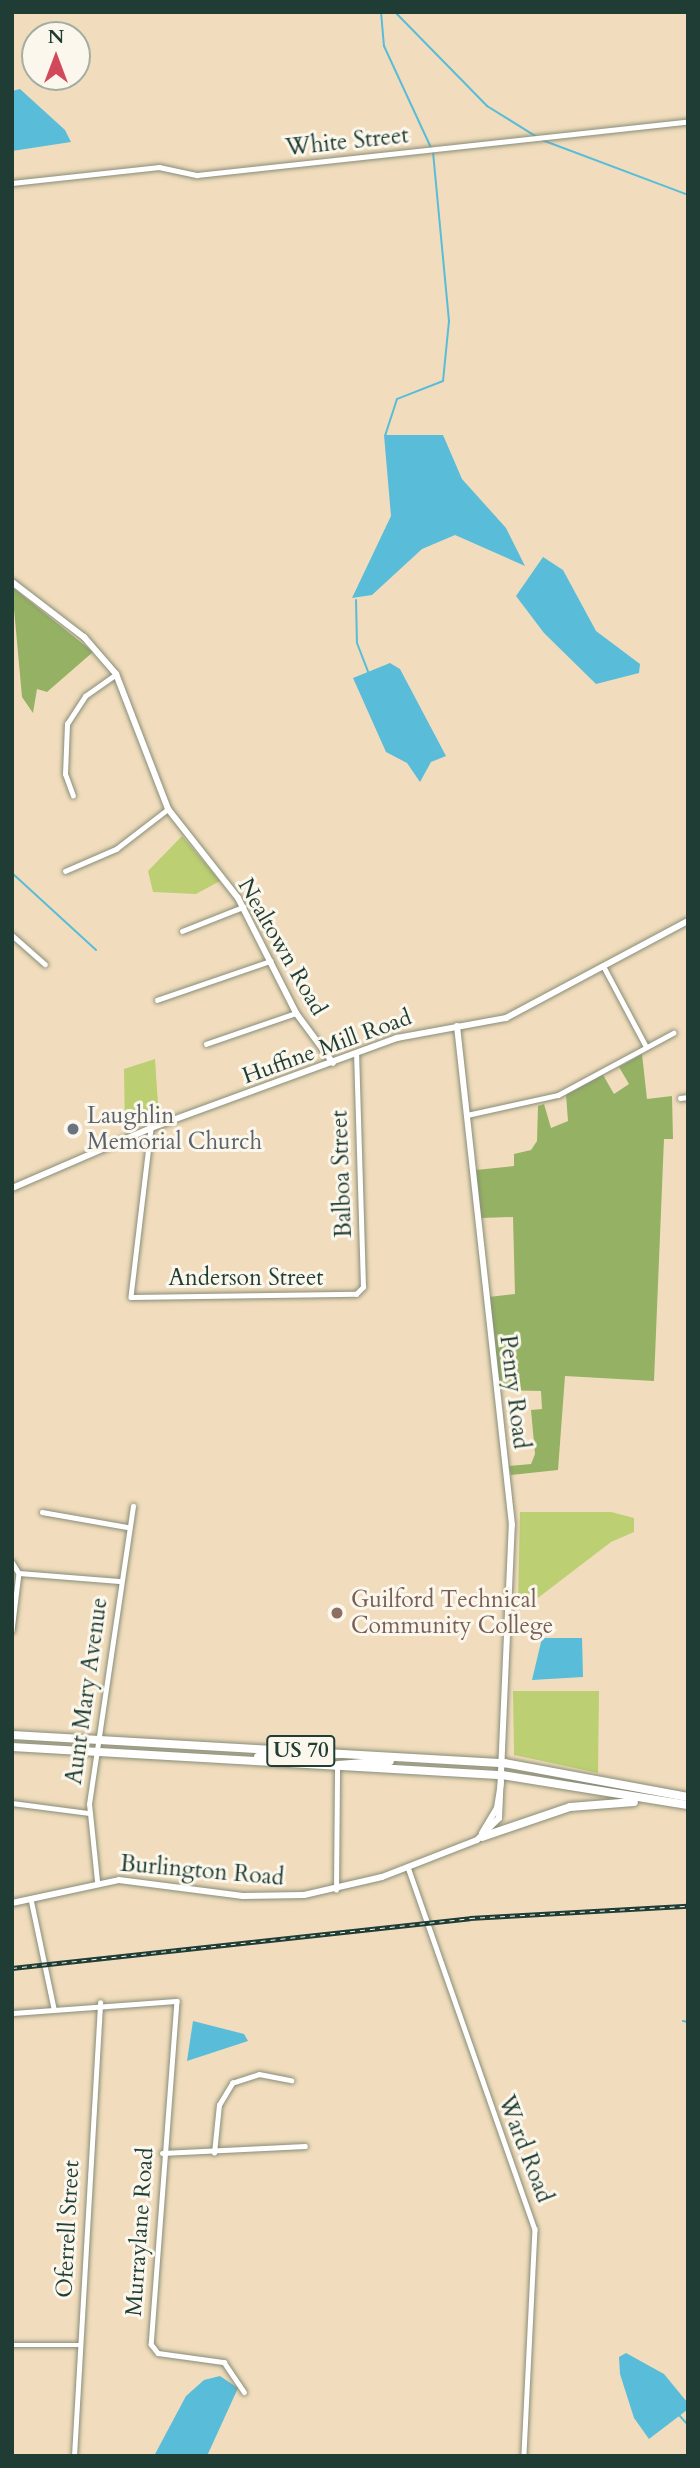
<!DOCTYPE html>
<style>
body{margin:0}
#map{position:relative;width:700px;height:2468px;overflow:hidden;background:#f1ddbd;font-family:Cardo,serif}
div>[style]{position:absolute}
.green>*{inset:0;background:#bccf72}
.forest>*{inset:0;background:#95b264}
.water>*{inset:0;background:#59bcd8}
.stream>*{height:2px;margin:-1px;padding:0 1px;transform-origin:1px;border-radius:1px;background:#59bcd8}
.roads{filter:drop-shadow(0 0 2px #888d78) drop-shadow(0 0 2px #888d78)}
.street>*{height:4.5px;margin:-2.25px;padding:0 2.25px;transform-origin:2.25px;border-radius:2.25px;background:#fff}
.secondary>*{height:6px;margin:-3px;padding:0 3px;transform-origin:3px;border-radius:3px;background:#fff}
.highway>*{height:8px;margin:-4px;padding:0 4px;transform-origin:4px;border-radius:4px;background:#fff}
.rail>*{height:4.5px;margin-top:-2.25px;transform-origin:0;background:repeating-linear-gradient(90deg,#fbf7ec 0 5px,#1f3d34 0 10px);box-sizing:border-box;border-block:2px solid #1f3d34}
.dots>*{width:19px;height:19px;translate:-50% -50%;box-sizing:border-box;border:4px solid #fbf7ec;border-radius:50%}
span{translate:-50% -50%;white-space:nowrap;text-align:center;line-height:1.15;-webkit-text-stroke:6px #fbf7ec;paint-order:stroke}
.shield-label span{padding:2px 5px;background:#fbf7ec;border:2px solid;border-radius:5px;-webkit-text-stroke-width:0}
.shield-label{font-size:21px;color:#1f3d34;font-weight:700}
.street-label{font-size:23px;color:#1f3d34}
.worship-label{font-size:23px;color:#5b616d}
.left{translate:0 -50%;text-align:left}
.education-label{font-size:23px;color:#785e54}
.frame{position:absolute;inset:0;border:14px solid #1f3d34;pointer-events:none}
.north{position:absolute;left:21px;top:21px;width:70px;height:70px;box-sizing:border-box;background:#fbf7ec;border:2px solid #a3ada2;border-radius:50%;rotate:0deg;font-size:19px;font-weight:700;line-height:28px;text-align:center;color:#1f3d34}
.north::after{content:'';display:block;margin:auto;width:24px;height:32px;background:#d1495b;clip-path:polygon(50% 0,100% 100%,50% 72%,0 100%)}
</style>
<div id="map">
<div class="green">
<div style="clip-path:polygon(182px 836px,220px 881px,196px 894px,153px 892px,148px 871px)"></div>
<div style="clip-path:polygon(155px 1059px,159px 1119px,125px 1132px,124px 1069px)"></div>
<div style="clip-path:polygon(520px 1512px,611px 1512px,634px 1518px,634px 1532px,611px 1542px,526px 1607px,518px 1604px)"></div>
<div style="clip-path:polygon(513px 1691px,599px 1691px,598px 1773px,514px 1755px)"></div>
</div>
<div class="forest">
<div style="clip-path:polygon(12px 587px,93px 652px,47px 692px,37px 689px,33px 713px,22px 697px)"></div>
<div style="clip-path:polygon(642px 1054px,647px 1099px,672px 1096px,673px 1139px,664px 1139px,654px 1381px,565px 1376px,558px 1470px,511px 1475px,509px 1466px,531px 1464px,535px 1454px,531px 1410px,542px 1409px,541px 1391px,499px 1390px,489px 1297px,515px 1294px,513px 1217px,481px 1218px,476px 1170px,514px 1166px,514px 1154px,531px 1150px,537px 1141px,538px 1106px,544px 1104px,551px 1128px,568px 1121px,566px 1095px,603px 1075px,614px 1094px,629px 1084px,619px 1067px)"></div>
</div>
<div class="water">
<div style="clip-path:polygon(20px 89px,65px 130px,71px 142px,12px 151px,12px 91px)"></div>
<div style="clip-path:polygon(384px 435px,443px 435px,462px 479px,506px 528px,525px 566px,455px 535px,422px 549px,372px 595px,352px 598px,391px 516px)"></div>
<div style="clip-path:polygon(543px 557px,563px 570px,596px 631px,640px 664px,639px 673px,596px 684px,544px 633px,516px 596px)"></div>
<div style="clip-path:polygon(390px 663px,400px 669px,446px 756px,431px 762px,420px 782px,407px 763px,386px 752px,353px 678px)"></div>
<div style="clip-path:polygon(542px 1638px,582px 1638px,583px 1677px,532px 1680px)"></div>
<div style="clip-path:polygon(193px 2021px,244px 2034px,248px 2041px,187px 2061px)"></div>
<div style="clip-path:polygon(626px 2353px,664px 2374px,687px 2402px,687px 2410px,649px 2439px,634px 2418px,620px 2374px,619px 2357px)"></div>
<div style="clip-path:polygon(220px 2376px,238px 2388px,207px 2456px,154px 2456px,186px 2396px,204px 2380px)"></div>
</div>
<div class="stream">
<div style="left:381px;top:12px;width:34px;rotate:85deg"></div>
<div style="left:384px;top:46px;width:117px;rotate:65.2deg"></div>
<div style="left:433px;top:152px;width:170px;rotate:84.6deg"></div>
<div style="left:449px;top:321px;width:60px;rotate:95.7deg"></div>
<div style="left:443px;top:381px;width:49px;rotate:158.6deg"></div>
<div style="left:397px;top:399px;width:38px;rotate:108deg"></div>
<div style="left:395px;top:12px;width:132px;rotate:45.6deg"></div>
<div style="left:487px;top:106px;width:59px;rotate:31.8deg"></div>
<div style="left:542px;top:140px;width:156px;rotate:20.6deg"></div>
<div style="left:356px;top:600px;width:43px;rotate:88.7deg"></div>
<div style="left:357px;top:643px;width:31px;rotate:69deg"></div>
<div style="left:12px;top:873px;width:114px;rotate:42.5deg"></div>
<div style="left:683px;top:2021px;width:5px;rotate:11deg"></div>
<div style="left:679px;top:2415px;width:13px;rotate:48deg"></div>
</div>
<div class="roads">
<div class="street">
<div style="left:12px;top:183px;width:148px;rotate:-6.2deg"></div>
<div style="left:159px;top:167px;width:39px;rotate:12deg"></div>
<div style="left:197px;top:175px;width:494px;rotate:-6.2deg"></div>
<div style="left:73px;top:796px;width:23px;rotate:-110deg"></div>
<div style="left:65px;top:774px;width:50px;rotate:-87.7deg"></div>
<div style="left:67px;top:724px;width:33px;rotate:-57deg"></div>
<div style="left:85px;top:696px;width:38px;rotate:-35deg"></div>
<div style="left:65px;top:871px;width:56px;rotate:-23.3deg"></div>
<div style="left:116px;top:849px;width:66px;rotate:-37.6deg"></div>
<div style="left:182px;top:931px;width:66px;rotate:-21.5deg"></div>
<div style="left:12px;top:935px;width:44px;rotate:41.3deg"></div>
<div style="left:604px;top:967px;width:89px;rotate:62deg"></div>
<div style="left:157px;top:1000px;width:120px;rotate:-19deg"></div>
<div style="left:206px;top:1044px;width:95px;rotate:-19deg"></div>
<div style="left:680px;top:1098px;width:8px;rotate:-7deg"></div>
<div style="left:467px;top:1115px;width:93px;rotate:-12.4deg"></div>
<div style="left:558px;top:1095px;width:131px;rotate:-28.3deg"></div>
<div style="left:151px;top:1129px;width:169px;rotate:96.8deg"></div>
<div style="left:131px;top:1297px;width:225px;rotate:-0.8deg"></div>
<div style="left:356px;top:1294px;width:10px;rotate:-45deg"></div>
<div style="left:363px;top:1287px;width:232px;rotate:-91.7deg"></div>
<div style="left:42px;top:1512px;width:86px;rotate:10deg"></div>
<div style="left:12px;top:1562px;width:13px;rotate:58deg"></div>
<div style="left:19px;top:1573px;width:58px;rotate:96.9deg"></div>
<div style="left:19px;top:1573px;width:100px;rotate:4.6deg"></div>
<div style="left:12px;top:1803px;width:78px;rotate:7.4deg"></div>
<div style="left:408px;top:1867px;width:384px;rotate:70.7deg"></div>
<div style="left:535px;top:2229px;width:227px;rotate:92.8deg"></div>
<div style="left:97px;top:1881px;width:77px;rotate:-95.9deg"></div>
<div style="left:89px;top:1804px;width:301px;rotate:-81.6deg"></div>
<div style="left:336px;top:1890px;width:124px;rotate:-89.5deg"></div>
<div style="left:31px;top:1899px;width:111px;rotate:78.1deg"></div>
<div style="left:12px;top:2013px;width:165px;rotate:-4.2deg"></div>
<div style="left:177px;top:2001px;width:344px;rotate:94.3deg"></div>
<div style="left:151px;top:2344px;width:11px;rotate:52deg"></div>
<div style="left:158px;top:2353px;width:67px;rotate:7.8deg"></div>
<div style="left:224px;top:2362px;width:36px;rotate:56deg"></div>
<div style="left:162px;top:2153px;width:143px;rotate:-2.8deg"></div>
<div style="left:214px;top:2153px;width:48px;rotate:-84.1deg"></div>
<div style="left:219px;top:2105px;width:26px;rotate:-59deg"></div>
<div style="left:232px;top:2083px;width:28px;rotate:-18deg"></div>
<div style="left:259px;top:2074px;width:33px;rotate:11deg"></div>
<div style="left:12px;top:2345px;width:68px"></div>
<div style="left:74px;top:2456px;width:454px;rotate:-86.7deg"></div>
</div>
<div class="secondary">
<div style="left:12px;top:582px;width:91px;rotate:37.4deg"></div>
<div style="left:84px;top:637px;width:49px;rotate:49.1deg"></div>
<div style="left:116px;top:674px;width:145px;rotate:68.9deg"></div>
<div style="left:168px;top:809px;width:113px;rotate:51.8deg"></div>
<div style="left:238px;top:898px;width:129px;rotate:63.2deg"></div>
<div style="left:296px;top:1013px;width:62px;rotate:53.5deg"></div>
<div style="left:12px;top:1188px;width:151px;rotate:-23.3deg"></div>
<div style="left:151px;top:1128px;width:262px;rotate:-20.1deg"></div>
<div style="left:397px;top:1038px;width:111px;rotate:-10.4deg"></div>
<div style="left:506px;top:1018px;width:206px;rotate:-28.1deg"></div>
<div style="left:482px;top:1833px;width:29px;rotate:-59deg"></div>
<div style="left:497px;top:1808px;width:26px;rotate:-81deg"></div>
<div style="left:12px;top:1903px;width:109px;rotate:-12.1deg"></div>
<div style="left:119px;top:1880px;width:125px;rotate:7.4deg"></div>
<div style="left:243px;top:1896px;width:61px;rotate:-0.9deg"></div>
<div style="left:304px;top:1895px;width:80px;rotate:-13deg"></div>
<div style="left:382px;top:1877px;width:102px;rotate:-21.3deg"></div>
<div style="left:477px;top:1840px;width:31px;rotate:-45deg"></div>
<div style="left:499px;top:1818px;width:293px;rotate:-87.5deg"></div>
<div style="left:512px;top:1525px;width:502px;rotate:-96.29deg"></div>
</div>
<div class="highway">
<div style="left:12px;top:1735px;width:493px;rotate:3.3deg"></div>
<div style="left:504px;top:1763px;width:187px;rotate:10.5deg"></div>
<div style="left:12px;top:1747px;width:491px;rotate:3.3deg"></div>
<div style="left:502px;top:1775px;width:188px;rotate:9.2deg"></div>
<div style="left:258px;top:1757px;width:81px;rotate:-2.1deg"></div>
<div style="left:338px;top:1765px;width:52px;rotate:-4.4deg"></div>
<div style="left:482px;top:1837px;width:93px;rotate:-18.8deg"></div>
<div style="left:570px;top:1807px;width:64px;rotate:-4.5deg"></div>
</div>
</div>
<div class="rail">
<div style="left:12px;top:1968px;width:461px;rotate:-6.2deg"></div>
<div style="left:470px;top:1918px;width:218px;rotate:-3.2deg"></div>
</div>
<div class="dots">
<div style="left:73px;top:1129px;background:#6b7280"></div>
<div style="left:337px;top:1613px;background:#8d6e63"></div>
</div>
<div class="shield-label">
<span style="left:301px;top:1751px">US 70</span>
</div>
<div class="street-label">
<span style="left:347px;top:142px;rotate:-6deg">White Street</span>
<span style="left:282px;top:947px;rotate:60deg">Nealtown Road</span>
<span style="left:327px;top:1047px;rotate:-20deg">Huffine Mill Road</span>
<span style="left:342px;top:1174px;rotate:-92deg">Balboa Street</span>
<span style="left:246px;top:1278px">Anderson Street</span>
<span style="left:514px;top:1392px;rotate:83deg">Penry Road</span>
<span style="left:87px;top:1691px;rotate:-82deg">Aunt Mary Avenue</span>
<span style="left:202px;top:1871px;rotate:5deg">Burlington Road</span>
<span style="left:525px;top:2149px;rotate:69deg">Ward Road</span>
<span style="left:68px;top:2229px;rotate:-87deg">Oferrell Street</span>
<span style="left:140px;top:2232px;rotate:-86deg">Murraylane Road</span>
</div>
<div class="worship-label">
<span class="left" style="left:87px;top:1129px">Laughlin<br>Memorial Church</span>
</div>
<div class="education-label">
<span class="left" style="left:351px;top:1613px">Guilford Technical<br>Community College</span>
</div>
<div class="frame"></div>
<div class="north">N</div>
</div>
